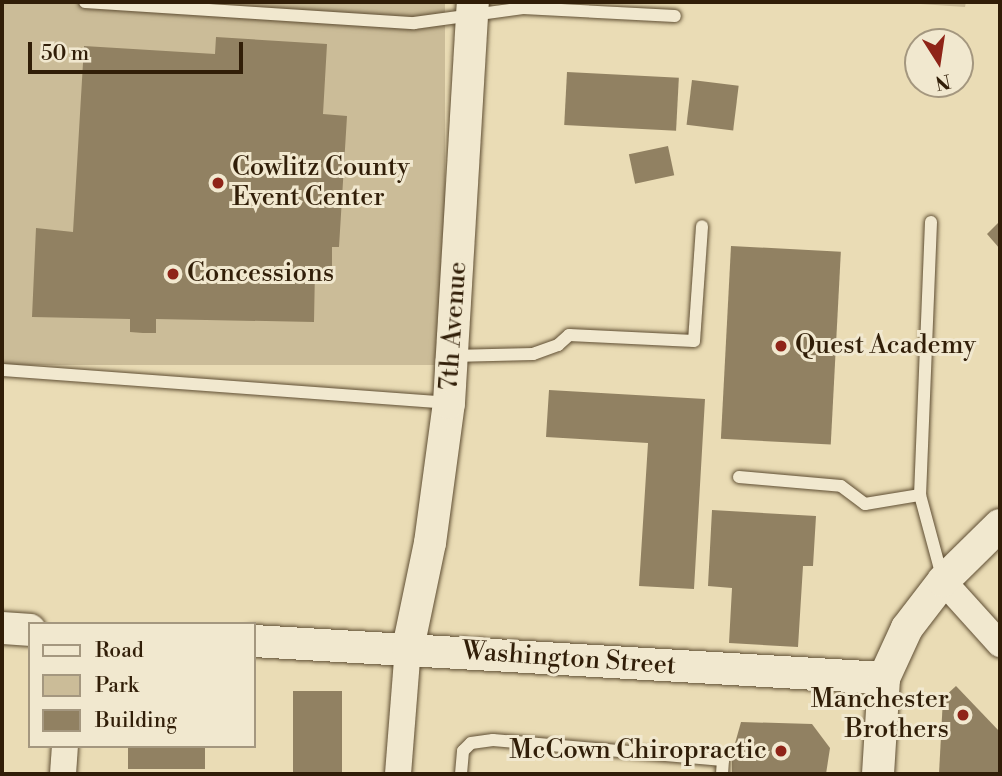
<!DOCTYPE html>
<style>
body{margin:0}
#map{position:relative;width:1002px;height:776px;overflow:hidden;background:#eadcb5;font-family:"Libre Bodoni",serif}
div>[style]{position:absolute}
.green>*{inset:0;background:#cbbc98;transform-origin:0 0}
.building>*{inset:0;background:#918162;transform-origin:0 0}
.roads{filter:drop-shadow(0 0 2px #5f4e33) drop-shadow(0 0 2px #5f4e33)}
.service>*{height:12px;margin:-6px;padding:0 6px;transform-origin:6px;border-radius:6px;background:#f1e8cf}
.minor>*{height:26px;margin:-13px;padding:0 13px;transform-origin:13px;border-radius:13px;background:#f1e8cf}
.tertiary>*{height:32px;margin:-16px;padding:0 16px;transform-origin:16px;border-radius:16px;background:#f1e8cf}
.dots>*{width:19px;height:19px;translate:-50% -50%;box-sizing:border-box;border:4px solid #f1e8cf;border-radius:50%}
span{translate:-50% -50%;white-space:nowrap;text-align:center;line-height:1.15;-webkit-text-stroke:6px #f1e8cf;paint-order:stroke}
.poi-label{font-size:26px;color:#311e08}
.left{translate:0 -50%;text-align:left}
.right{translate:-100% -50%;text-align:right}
.street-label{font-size:26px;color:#311e08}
.frame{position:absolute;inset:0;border:4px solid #311e08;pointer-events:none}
.legend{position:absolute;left:28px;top:622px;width:228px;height:126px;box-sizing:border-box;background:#f1e8cf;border:2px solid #a4977f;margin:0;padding:9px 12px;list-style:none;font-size:21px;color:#311e08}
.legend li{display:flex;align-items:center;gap:14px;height:35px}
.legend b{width:35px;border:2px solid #a4977f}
.north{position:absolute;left:904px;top:28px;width:70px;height:70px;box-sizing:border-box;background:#f1e8cf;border:2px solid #a4977f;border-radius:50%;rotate:168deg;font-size:19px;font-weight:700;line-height:28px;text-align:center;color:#311e08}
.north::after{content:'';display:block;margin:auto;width:24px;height:32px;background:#8f2418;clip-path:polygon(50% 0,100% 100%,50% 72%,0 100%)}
.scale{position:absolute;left:28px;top:42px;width:215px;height:32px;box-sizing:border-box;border:4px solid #311e08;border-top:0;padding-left:9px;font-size:21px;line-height:24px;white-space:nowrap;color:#311e08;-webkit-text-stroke:5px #f1e8cf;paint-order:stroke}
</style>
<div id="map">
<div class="green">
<div style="left:2px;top:2px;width:443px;height:363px"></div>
<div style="clip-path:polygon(891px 2px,966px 2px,965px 7px)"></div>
</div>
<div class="building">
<div style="clip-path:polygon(216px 37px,327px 44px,323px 114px,347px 116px,339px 247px,332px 247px,332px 269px,315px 269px,314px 322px,156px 319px,156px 333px,143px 333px,130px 332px,130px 319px,32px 317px,36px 228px,73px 232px,84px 46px,215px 54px)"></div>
<div style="left:567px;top:72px;width:112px;height:53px;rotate:3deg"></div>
<div style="left:692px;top:80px;width:47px;height:45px;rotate:7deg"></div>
<div style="left:668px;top:146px;width:30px;height:40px;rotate:78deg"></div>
<div style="clip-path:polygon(1000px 221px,1000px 249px,987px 234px)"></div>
<div style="left:731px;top:246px;width:110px;height:193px;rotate:3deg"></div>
<div style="clip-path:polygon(549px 390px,705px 399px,694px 589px,639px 586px,648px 443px,546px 437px)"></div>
<div style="clip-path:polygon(712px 510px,816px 516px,813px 566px,803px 566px,798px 647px,729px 643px,732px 588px,708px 586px)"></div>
<div style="clip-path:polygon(956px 686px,1000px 732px,1000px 774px,939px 774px,943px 698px)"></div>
<div style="left:293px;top:691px;width:49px;height:83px"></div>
<div style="clip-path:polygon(741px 722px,812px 724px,830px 748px,826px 774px,732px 774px,732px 754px)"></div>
<div style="left:128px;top:746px;width:77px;height:23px"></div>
</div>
<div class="roads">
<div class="service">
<div style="left:85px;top:2px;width:330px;rotate:3.7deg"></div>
<div style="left:414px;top:23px;width:110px;rotate:-7.8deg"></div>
<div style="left:523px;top:8px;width:152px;rotate:3deg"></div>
<div style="left:931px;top:222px;width:273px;rotate:92.3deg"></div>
<div style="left:920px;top:495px;width:88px;rotate:74.9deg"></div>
<div style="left:452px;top:356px;width:81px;rotate:-1.4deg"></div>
<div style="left:533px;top:354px;width:27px;rotate:-20deg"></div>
<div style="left:558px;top:345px;width:15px;rotate:-42deg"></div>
<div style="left:569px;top:335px;width:125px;rotate:2.7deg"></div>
<div style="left:694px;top:341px;width:115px;rotate:-86deg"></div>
<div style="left:2px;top:370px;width:447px;rotate:4.2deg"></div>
<div style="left:739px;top:477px;width:102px;rotate:5deg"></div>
<div style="left:841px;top:486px;width:30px;rotate:37deg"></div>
<div style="left:865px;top:504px;width:56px;rotate:-9.3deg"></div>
<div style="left:461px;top:774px;width:23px;rotate:-85deg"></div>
<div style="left:463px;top:751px;width:11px;rotate:-45deg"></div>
<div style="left:471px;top:743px;width:22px;rotate:-8deg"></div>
<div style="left:493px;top:740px;width:231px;rotate:5deg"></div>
<div style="left:723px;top:760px;width:14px;rotate:94deg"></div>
</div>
<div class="minor">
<div style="left:943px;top:581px;width:85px;rotate:47.9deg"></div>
<div style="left:63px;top:774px;width:28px;rotate:-86deg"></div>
<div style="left:398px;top:774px;width:126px;rotate:-85.5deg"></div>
</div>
<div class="tertiary">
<div style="left:2px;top:628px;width:28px;rotate:4deg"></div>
<div style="left:254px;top:641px;width:631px;rotate:3.36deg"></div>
<div style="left:408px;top:648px;width:107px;rotate:-78.2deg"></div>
<div style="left:430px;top:543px;width:141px;rotate:-82.3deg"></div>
<div style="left:449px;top:403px;width:402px;rotate:-86.6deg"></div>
<div style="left:878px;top:774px;width:96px;rotate:-86.4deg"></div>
<div style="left:884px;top:678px;width:55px;rotate:-65.3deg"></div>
<div style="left:907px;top:628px;width:59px;rotate:-52.5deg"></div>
<div style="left:943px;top:581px;width:80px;rotate:-44.5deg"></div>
</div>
</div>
<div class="dots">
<div style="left:218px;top:183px;background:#8f2418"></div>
<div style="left:173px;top:274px;background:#8f2418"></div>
<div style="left:781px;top:346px;background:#8f2418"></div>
<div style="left:963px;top:715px;background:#8f2418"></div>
<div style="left:781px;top:751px;background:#8f2418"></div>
</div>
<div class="poi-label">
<span class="left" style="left:232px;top:183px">Cowlitz County<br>Event Center</span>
<span class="left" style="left:187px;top:274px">Concessions</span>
<span class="left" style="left:795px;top:346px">Quest Academy</span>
<span class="right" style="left:949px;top:715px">Manchester<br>Brothers</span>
<span class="right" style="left:767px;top:751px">McCown Chiropractic</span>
</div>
<div class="street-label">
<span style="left:454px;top:326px;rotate:-86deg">7th Avenue</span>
<span style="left:569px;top:659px;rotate:4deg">Washington Street</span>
</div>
<div class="frame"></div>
<ul class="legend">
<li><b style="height:9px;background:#f1e8cf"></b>Road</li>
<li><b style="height:19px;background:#cbbc98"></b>Park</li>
<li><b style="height:19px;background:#918162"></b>Building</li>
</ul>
<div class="north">N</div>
<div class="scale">50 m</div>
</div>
